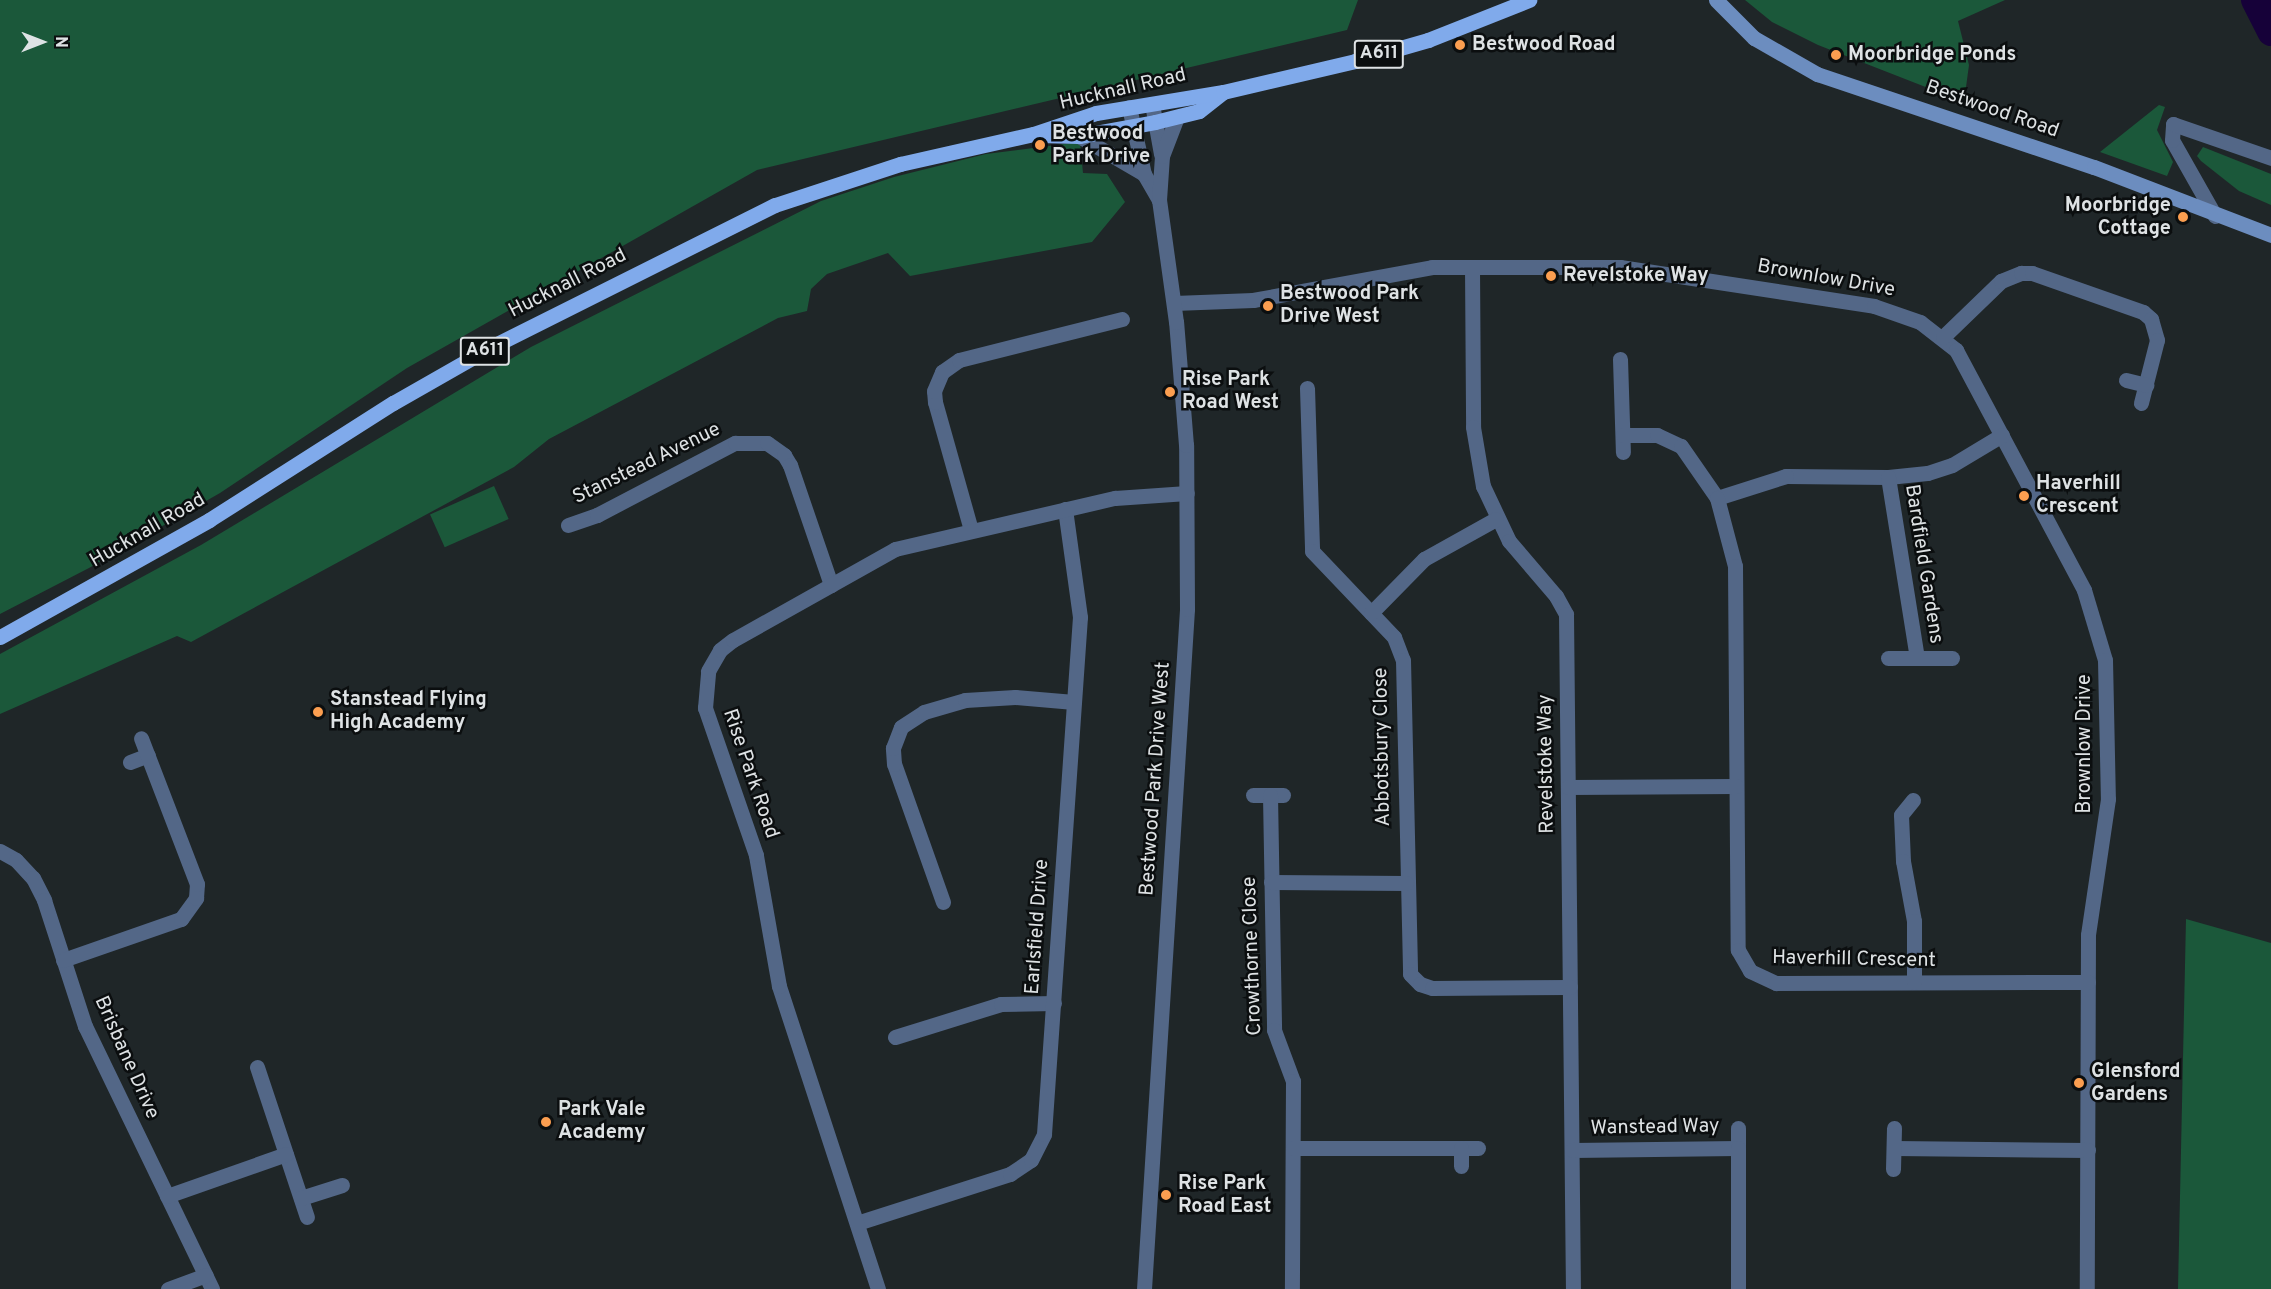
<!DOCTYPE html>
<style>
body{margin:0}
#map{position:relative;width:2271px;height:1289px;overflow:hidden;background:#1f2628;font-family:Overpass,sans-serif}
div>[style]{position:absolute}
.green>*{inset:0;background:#1b583a;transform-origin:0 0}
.river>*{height:28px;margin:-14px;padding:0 14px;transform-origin:14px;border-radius:14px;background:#160139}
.minor>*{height:15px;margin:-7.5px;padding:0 7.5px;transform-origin:7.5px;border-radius:7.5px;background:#536787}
.tertiary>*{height:15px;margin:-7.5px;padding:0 7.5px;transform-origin:7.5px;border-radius:7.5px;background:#536787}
.secondary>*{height:15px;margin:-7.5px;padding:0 7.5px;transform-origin:7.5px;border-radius:7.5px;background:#6c8dbf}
.primary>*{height:15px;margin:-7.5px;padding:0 7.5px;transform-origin:7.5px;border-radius:7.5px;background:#80aaeb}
.dots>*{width:16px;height:16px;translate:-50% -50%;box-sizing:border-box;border:3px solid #0b0e0f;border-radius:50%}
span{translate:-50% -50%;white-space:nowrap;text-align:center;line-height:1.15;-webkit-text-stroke:5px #0b0e0f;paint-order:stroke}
.shield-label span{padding:2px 4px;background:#0b0e0f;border:2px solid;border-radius:4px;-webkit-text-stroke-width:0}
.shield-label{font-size:18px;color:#dee2e4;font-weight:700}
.poi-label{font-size:20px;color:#dee2e4;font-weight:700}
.left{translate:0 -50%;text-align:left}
.right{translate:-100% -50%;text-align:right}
.street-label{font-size:20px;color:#dee2e4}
.north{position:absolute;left:12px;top:12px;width:60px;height:60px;-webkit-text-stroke:4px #0b0e0f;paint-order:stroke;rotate:90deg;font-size:16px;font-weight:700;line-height:24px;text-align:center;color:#dee2e4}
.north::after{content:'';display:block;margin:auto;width:21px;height:27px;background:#dee2e4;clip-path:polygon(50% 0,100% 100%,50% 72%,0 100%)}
</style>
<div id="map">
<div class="green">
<div style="clip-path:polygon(0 0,1358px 0,1347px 30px,757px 170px,407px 368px,220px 493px,89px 568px,0 614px)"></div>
<div style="clip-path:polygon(1745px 0,2005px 0,1958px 21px,1969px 65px,1964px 102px,1818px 45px,1772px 22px)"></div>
<div style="clip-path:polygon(2159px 105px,2165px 107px,2157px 130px,2173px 162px,2167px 176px,2100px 152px)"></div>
<div style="clip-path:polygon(1080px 142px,1083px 173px,1107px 174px,1125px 202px,1092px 242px,910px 276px,888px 253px,827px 274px,811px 289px,807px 311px,778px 318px,549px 439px,514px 467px,191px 642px,177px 636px,0 714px,0 654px,201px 545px,531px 347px,821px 201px,894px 177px,986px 154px)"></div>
<div style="clip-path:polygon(2203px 147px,2271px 174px,2271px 205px,2239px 191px,2201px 161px,2197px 156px)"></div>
<div style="left:494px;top:486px;width:36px;height:70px;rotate:66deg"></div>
<div style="clip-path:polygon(2186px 919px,2271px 943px,2271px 1289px,2178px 1289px)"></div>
</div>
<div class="river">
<div style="left:2255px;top:0;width:36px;rotate:63deg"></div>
</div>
<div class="minor">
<div style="left:2215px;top:216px;width:87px;rotate:-119.5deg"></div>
<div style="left:2172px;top:140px;width:16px;rotate:-86deg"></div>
<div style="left:2173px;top:124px;width:104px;rotate:19.1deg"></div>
<div style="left:1472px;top:267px;width:160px;rotate:89.6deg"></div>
<div style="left:1473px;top:427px;width:60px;rotate:80.4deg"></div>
<div style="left:1483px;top:486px;width:61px;rotate:64.7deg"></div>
<div style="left:1509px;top:541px;width:72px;rotate:49.5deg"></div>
<div style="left:1556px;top:596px;width:21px;rotate:61deg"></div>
<div style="left:1566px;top:614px;width:675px;rotate:89.41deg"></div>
<div style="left:1174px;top:303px;width:79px;rotate:-2.2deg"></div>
<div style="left:1253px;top:300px;width:182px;rotate:-10.4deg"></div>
<div style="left:1432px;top:267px;width:188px"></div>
<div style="left:1620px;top:267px;width:257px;rotate:8.7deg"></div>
<div style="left:1874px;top:306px;width:49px;rotate:19.2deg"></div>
<div style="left:1920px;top:322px;width:46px;rotate:37.9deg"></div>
<div style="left:1956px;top:350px;width:272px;rotate:61.9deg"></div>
<div style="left:2084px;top:590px;width:73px;rotate:73.3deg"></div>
<div style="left:2105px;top:660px;width:139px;rotate:88.8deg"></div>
<div style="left:2108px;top:799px;width:137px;rotate:98.4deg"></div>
<div style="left:2088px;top:935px;width:354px;rotate:90.2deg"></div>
<div style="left:1943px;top:337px;width:81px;rotate:-44deg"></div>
<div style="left:2001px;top:281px;width:22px;rotate:-22deg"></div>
<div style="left:2021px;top:273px;width:11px"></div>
<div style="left:2032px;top:273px;width:118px;rotate:19.4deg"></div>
<div style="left:2143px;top:312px;width:11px;rotate:41deg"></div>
<div style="left:2151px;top:319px;width:22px;rotate:74deg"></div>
<div style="left:2157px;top:340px;width:65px;rotate:104.3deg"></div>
<div style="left:1620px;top:359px;width:93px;rotate:88.2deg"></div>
<div style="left:2126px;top:380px;width:21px;rotate:14deg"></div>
<div style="left:1307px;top:388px;width:163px;rotate:88.2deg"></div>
<div style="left:1312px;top:551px;width:119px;rotate:46.4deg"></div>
<div style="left:1394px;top:637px;width:25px;rotate:69deg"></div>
<div style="left:1403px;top:660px;width:314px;rotate:88.7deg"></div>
<div style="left:1410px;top:974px;width:14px;rotate:45deg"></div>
<div style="left:1420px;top:984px;width:13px;rotate:18deg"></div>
<div style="left:1432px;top:988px;width:138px;rotate:-0.4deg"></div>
<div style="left:1623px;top:435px;width:34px"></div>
<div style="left:1657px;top:435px;width:26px;rotate:25deg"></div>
<div style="left:1681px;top:446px;width:63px;rotate:55.3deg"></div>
<div style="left:2002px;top:435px;width:58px;rotate:149deg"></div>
<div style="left:1952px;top:465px;width:26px;rotate:162deg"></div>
<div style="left:1927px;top:473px;width:39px;rotate:174deg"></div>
<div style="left:1888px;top:477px;width:102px;rotate:-179.4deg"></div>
<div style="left:1786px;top:476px;width:72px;rotate:162.3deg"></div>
<div style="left:1717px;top:498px;width:70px;rotate:75.2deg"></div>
<div style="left:1735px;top:566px;width:384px;rotate:89.6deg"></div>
<div style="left:1738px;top:950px;width:24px;rotate:60deg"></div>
<div style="left:1750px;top:971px;width:29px;rotate:25deg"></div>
<div style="left:1776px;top:983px;width:312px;rotate:-0.2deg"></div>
<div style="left:1888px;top:477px;width:183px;rotate:80.9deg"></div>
<div style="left:568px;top:525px;width:31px;rotate:-19deg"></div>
<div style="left:597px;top:515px;width:156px;rotate:-27.6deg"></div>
<div style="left:735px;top:443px;width:32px"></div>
<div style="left:767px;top:443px;width:21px;rotate:35deg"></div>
<div style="left:784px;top:455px;width:12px;rotate:59deg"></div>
<div style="left:790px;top:465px;width:127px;rotate:71.1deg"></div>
<div style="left:971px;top:530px;width:133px;rotate:-105.7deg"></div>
<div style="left:935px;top:402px;width:11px;rotate:-95deg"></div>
<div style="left:934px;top:391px;width:21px;rotate:-67deg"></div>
<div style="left:942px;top:372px;width:21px;rotate:-35deg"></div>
<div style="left:959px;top:360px;width:168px;rotate:-14.1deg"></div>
<div style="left:1371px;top:613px;width:76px;rotate:-45.5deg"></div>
<div style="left:1424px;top:559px;width:82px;rotate:-29.1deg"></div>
<div style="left:1888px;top:658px;width:64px"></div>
<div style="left:130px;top:762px;width:19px;rotate:-21deg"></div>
<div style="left:1568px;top:787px;width:168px;rotate:-0.3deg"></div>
<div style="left:1253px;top:795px;width:30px"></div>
<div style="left:1270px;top:795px;width:235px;rotate:89deg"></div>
<div style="left:1274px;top:1030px;width:54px;rotate:69.6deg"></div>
<div style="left:1293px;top:1081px;width:208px;rotate:90.3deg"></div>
<div style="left:1913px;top:800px;width:19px;rotate:129deg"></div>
<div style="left:1901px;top:815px;width:46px;rotate:87.5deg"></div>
<div style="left:1903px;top:861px;width:61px;rotate:79.6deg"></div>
<div style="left:1914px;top:921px;width:61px;rotate:90deg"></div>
<div style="left:0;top:851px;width:18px;rotate:29deg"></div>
<div style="left:16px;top:860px;width:25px;rotate:47deg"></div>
<div style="left:33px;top:878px;width:25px;rotate:63deg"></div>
<div style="left:44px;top:900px;width:133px;rotate:72deg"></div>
<div style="left:85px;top:1026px;width:292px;rotate:64.2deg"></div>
<div style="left:1271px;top:882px;width:135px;rotate:0.4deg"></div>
<div style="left:943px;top:902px;width:146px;rotate:-109.5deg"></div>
<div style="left:894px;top:764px;width:16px;rotate:-94deg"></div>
<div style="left:893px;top:748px;width:22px;rotate:-69deg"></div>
<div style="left:901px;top:727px;width:27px;rotate:-33deg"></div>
<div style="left:924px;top:712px;width:43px;rotate:-16.3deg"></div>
<div style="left:965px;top:700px;width:50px;rotate:-3.4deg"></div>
<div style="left:1015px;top:697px;width:59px;rotate:4.8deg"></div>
<div style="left:63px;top:960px;width:125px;rotate:-19.2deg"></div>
<div style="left:181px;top:919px;width:26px;rotate:-54deg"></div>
<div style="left:196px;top:898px;width:14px;rotate:-86deg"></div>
<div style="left:197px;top:884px;width:156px;rotate:-111deg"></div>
<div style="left:895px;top:1037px;width:111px;rotate:-17.3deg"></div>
<div style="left:1001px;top:1004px;width:53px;rotate:-1.1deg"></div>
<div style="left:257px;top:1067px;width:158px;rotate:71.6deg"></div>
<div style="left:1738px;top:1128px;width:20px;rotate:90deg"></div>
<div style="left:1293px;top:1148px;width:185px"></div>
<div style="left:1461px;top:1148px;width:18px;rotate:90deg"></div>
<div style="left:1894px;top:1148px;width:194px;rotate:0.6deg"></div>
<div style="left:1572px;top:1150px;width:166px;rotate:-0.7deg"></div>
<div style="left:1738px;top:1148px;width:141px;rotate:90deg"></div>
<div style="left:1893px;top:1169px;width:41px;rotate:-88.6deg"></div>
<div style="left:167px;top:1196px;width:126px;rotate:-19.4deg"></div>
<div style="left:301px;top:1198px;width:43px;rotate:-17.6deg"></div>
<div style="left:857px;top:1223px;width:161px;rotate:-17.8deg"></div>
<div style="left:1010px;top:1174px;width:25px;rotate:-34deg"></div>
<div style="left:1031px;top:1160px;width:29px;rotate:-63deg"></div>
<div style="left:1044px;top:1134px;width:518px;rotate:-86.02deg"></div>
<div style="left:1080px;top:617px;width:109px;rotate:-97.9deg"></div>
<div style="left:168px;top:1289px;width:40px;rotate:-20.2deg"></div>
<div style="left:878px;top:1289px;width:319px;rotate:-108.1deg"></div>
<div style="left:779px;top:986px;width:133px;rotate:-100deg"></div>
<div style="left:756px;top:855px;width:156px;rotate:-109.1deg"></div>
<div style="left:705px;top:708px;width:37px;rotate:-85deg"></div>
<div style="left:708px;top:671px;width:24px;rotate:-60deg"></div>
<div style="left:720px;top:650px;width:16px;rotate:-38deg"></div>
<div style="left:733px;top:640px;width:186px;rotate:-29.3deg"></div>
<div style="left:895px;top:549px;width:226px;rotate:-13.1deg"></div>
<div style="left:1115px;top:498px;width:72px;rotate:-4deg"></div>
</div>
<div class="tertiary">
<div style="left:1152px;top:104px;width:51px;rotate:79.8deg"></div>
<div style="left:1129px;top:107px;width:69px;rotate:77.4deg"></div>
<div style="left:1144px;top:174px;width:30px;rotate:60deg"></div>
<div style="left:1079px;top:136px;width:75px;rotate:30.3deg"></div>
<div style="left:1144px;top:1289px;width:681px;rotate:-86.38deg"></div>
<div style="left:1187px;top:609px;width:164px;rotate:-90.3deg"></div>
<div style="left:1186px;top:445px;width:123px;rotate:-94.6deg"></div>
<div style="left:1176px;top:322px;width:123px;rotate:-97.9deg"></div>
<div style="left:1159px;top:200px;width:44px;rotate:-86.1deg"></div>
<div style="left:1162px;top:156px;width:42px;rotate:-69deg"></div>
</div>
<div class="secondary">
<div style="left:1716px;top:0;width:54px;rotate:45deg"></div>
<div style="left:1754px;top:38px;width:73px;rotate:29.7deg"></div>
<div style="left:1817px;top:74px;width:292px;rotate:18.6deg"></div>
<div style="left:2094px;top:167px;width:190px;rotate:21deg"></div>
</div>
<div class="primary">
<div style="left:1038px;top:135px;width:41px;rotate:1.4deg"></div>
<div style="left:1079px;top:136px;width:77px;rotate:-10.4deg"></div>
<div style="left:1155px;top:122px;width:45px;rotate:-14deg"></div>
<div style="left:1199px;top:111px;width:31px;rotate:-38deg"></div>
<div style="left:0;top:637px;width:240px;rotate:-29.2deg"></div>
<div style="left:209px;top:520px;width:218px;rotate:-32.5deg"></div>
<div style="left:393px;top:403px;width:115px;rotate:-29.7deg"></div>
<div style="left:493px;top:346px;width:315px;rotate:-26.6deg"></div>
<div style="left:775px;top:205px;width:132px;rotate:-18.2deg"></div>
<div style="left:900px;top:164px;width:136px;rotate:-12.7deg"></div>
<div style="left:1033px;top:134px;width:66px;rotate:-18.4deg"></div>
<div style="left:1096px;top:113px;width:129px;rotate:-9.4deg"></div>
<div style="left:1223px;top:92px;width:136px;rotate:-13.2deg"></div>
<div style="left:1355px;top:61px;width:76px;rotate:-16deg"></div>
<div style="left:1428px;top:40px;width:109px;rotate:-21.6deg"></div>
</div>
<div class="dots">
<div style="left:1460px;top:45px;background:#fb9e50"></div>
<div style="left:1836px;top:55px;background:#fb9e50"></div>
<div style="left:1040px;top:145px;background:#fb9e50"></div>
<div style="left:2183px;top:217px;background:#fb9e50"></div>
<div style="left:1551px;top:276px;background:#fb9e50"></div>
<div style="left:1268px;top:306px;background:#fb9e50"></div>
<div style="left:1170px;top:392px;background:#fb9e50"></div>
<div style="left:2024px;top:496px;background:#fb9e50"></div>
<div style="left:318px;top:712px;background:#fb9e50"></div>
<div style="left:2079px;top:1083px;background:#fb9e50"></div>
<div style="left:546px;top:1122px;background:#fb9e50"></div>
<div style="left:1166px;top:1195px;background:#fb9e50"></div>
</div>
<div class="shield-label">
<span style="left:1379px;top:54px">A611</span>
<span style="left:485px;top:351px">A611</span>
</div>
<div class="poi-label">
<span class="left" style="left:1472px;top:45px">Bestwood Road</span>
<span class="left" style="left:1848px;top:55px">Moorbridge Ponds</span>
<span class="left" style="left:1052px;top:146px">Bestwood<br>Park Drive</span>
<span class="right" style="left:2171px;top:218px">Moorbridge<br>Cottage</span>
<span class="left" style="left:1563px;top:276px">Revelstoke Way</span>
<span class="left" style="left:1280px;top:306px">Bestwood Park<br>Drive West</span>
<span class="left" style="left:1182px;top:392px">Rise Park<br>Road West</span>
<span class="left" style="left:2036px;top:496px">Haverhill<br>Crescent</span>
<span class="left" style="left:330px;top:712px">Stanstead Flying<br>High Academy</span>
<span class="left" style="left:2091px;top:1084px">Glensford<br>Gardens</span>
<span class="left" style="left:558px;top:1122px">Park Vale<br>Academy</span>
<span class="left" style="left:1178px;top:1196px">Rise Park<br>Road East</span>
</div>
<div class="street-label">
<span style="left:1123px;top:90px;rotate:-13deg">Hucknall Road</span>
<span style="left:1992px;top:110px;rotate:19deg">Bestwood Road</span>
<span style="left:1826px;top:279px;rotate:10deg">Brownlow Drive</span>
<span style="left:568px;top:284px;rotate:-27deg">Hucknall Road</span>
<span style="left:647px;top:464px;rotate:-26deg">Stanstead Avenue</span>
<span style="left:148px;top:531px;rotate:-30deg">Hucknall Road</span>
<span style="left:1923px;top:564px;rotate:81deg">Bardfield Gardens</span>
<span style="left:2085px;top:744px;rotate:-90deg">Brownlow Drive</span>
<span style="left:1383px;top:747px;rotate:-91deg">Abbotsbury Close</span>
<span style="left:1547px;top:764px;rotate:-91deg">Revelstoke Way</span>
<span style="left:750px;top:774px;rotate:71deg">Rise Park Road</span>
<span style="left:1156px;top:779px;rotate:-86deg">Bestwood Park Drive West</span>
<span style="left:1038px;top:927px;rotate:-86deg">Earlsfield Drive</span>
<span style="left:1253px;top:956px;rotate:-92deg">Crowthorne Close</span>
<span style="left:1854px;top:960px;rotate:1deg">Haverhill Crescent</span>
<span style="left:126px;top:1058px;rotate:66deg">Brisbane Drive</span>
<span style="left:1655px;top:1128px;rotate:-1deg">Wanstead Way</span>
</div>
<div class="north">N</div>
</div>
